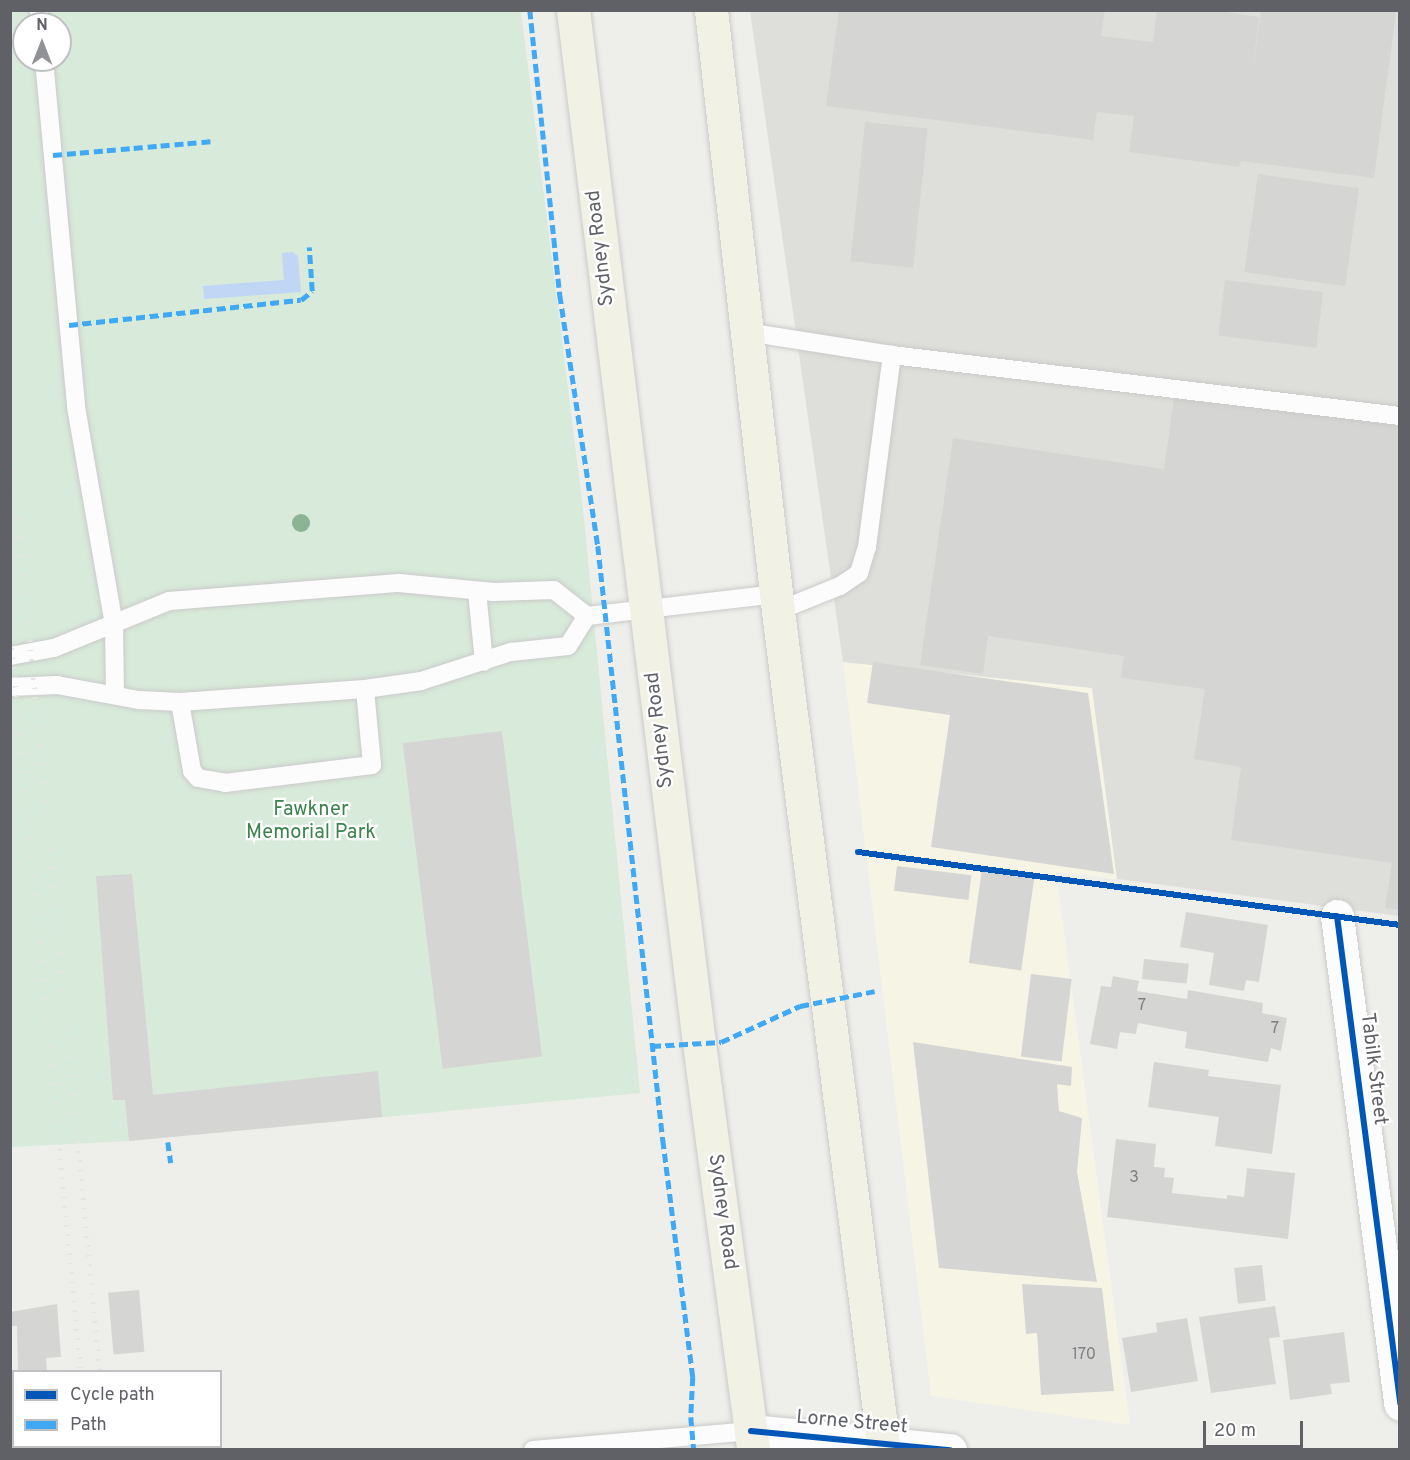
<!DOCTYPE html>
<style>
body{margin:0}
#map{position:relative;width:1410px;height:1460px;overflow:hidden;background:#eeeeea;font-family:Overpass,sans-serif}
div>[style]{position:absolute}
.commercial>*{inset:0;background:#f6f5e5}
.industrial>*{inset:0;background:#dededa}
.green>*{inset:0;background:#d8eada}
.water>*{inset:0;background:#c1d5f5}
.building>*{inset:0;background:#d5d5d3;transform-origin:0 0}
.roads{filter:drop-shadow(0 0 2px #cacaca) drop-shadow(0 0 2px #cacaca)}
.service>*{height:18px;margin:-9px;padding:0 9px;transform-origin:9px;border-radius:9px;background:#fcfcfc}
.minor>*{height:33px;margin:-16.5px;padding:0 16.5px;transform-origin:16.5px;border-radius:16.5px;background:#fcfcfc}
.tertiary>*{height:33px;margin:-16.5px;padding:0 16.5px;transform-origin:16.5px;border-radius:16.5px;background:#fcfcfc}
.trunk>*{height:33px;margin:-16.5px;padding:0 16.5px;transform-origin:16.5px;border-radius:16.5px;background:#f2f1e6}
.rail>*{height:4.5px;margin-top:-2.25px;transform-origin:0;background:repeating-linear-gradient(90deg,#e5e5e4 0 1.5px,transparent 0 9.5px)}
.quiet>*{height:4.5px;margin-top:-2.25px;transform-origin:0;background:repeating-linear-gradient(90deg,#3fa9f5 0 9px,transparent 0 13.5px)}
.cycleway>*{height:6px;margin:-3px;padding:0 3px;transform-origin:3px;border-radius:3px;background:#0057b8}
.trees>*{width:18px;height:18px;margin:-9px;border-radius:50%;background:#8cb393}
span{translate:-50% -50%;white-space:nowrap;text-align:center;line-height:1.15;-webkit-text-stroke:4.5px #fff;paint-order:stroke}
.number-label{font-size:16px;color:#7e7f83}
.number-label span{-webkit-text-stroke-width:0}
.street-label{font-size:20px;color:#5f6167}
.park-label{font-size:20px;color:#3b834c}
.frame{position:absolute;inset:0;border:12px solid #5f6167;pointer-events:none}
.legend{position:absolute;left:12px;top:1370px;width:210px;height:78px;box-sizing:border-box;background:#fff;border:2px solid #bfc0c2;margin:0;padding:8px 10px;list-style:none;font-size:18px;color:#5f6167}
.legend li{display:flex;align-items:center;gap:12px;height:30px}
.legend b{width:30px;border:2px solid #bfc0c2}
.north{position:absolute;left:12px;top:12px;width:60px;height:60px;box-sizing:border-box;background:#fff;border:2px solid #bfc0c2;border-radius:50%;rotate:0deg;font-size:16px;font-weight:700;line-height:24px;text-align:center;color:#5f6167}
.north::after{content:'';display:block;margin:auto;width:21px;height:27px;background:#919295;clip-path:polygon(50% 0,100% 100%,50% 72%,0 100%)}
.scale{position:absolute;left:1203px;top:1421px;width:100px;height:27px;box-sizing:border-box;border:3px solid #5f6167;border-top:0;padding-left:8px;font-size:18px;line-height:21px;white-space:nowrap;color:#5f6167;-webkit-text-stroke:4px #fff;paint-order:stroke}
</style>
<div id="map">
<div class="commercial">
<div style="clip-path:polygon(843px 662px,1092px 688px,1117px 879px,1056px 872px,1130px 1425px,931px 1396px)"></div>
</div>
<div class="industrial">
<div style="clip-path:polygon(750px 11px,1399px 11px,1399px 916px,1117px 879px,1092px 688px,843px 662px)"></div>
</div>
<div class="green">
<div style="clip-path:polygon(evenodd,10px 11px,521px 11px,583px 509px,640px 1093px,129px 1141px,11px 1147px,10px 11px,24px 24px,60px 24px,60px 60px,24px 60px,24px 24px)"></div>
</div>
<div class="water">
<div style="clip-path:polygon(292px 252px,298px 256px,301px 292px,204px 299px,203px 286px,284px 280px,282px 253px)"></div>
</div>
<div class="building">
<div style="clip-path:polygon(839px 10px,1105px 10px,1101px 36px,1153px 42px,1157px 10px,1213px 10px,1259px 17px,1251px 85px,1261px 10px,1396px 12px,1374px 178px,1241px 161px,1239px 167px,1129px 152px,1134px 116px,1097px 112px,1093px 140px,826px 106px)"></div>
<div style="left:865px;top:122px;width:63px;height:140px;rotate:6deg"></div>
<div style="left:1258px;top:174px;width:102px;height:99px;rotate:8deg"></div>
<div style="left:1225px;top:280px;width:99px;height:56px;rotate:7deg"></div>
<div style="clip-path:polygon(1175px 392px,1400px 424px,1400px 910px,1385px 908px,1392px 863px,1231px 840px,1241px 767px,1194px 759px,1205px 689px,1121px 678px,1124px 656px,988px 636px,983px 674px,920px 665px,953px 438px,1164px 469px)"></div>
<div style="clip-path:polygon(873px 662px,1088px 693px,1114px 874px,931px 847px,950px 715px,867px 703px)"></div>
<div style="left:502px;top:731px;width:328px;height:100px;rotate:83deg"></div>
<div style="left:897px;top:866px;width:75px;height:25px;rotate:7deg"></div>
<div style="left:982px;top:869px;width:53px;height:95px;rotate:8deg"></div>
<div style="clip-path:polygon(132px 874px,153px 1095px,378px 1071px,382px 1117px,129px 1141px,125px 1100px,113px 1100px,96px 876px)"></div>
<div style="clip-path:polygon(1186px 912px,1268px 925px,1259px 982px,1246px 980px,1244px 991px,1209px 985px,1214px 953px,1180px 947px)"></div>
<div style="left:1144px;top:959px;width:45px;height:20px;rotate:6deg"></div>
<div style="left:1031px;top:974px;width:41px;height:83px;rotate:7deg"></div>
<div style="clip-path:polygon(1113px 976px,1139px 981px,1137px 991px,1187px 999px,1188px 990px,1263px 1003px,1262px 1013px,1287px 1018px,1281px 1051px,1271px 1048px,1268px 1062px,1185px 1048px,1187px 1032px,1138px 1023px,1136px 1034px,1120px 1032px,1117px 1049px,1090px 1044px,1101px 986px,1111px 987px)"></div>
<div style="clip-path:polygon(913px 1042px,1072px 1067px,1071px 1086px,1057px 1084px,1059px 1111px,1082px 1118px,1077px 1172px,1097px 1282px,939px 1268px)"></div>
<div style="clip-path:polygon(1154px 1062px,1209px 1070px,1208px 1076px,1281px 1085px,1272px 1154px,1215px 1146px,1219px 1117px,1148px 1107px)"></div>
<div style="clip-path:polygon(1116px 1139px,1156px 1144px,1154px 1167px,1165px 1168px,1164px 1177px,1174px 1178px,1172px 1193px,1227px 1199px,1227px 1195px,1244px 1197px,1247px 1168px,1295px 1173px,1288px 1239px,1107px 1217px)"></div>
<div style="left:1262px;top:1265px;width:36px;height:28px;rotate:84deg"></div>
<div style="clip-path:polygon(1022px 1284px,1102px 1288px,1114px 1391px,1041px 1395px,1037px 1333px,1026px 1334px)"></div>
<div style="left:139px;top:1290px;width:62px;height:31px;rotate:85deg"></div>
<div style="clip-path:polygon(57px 1304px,61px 1357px,46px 1358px,47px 1372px,18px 1372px,17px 1326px,10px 1326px,10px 1312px)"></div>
<div style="clip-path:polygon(1275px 1306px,1280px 1337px,1269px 1338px,1276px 1384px,1211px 1393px,1199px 1317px)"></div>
<div style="clip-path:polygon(1187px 1318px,1198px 1381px,1131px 1392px,1122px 1338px,1157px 1332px,1156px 1323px)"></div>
<div style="clip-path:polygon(1344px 1332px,1350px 1382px,1330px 1384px,1332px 1394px,1290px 1400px,1283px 1340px)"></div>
</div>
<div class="roads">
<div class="service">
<div style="left:39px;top:10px;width:14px;rotate:86deg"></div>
<div style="left:44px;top:60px;width:348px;rotate:84.7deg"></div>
<div style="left:76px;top:407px;width:220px;rotate:80.1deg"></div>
<div style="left:114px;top:624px;width:71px;rotate:89.2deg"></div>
<div style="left:747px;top:332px;width:147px;rotate:9deg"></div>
<div style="left:892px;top:355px;width:512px;rotate:6.85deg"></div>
<div style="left:477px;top:591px;width:71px;rotate:84.4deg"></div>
<div style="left:778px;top:611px;width:67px;rotate:-22deg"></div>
<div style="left:840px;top:586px;width:23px;rotate:-34deg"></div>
<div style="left:859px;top:573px;width:27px;rotate:-73deg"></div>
<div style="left:867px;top:547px;width:194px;rotate:-82.6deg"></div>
<div style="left:10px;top:656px;width:45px;rotate:-10.3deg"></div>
<div style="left:54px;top:648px;width:124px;rotate:-22.2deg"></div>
<div style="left:169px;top:601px;width:231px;rotate:-4.5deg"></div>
<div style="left:399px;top:583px;width:95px;rotate:5.4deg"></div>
<div style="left:494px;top:592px;width:60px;rotate:-1.9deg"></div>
<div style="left:554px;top:590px;width:42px;rotate:38.2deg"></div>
<div style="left:587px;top:616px;width:191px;rotate:-6.6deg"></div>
<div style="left:10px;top:687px;width:47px;rotate:-2.4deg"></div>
<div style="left:57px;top:685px;width:83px;rotate:10.4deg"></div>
<div style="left:139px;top:700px;width:41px;rotate:2.8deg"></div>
<div style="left:180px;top:702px;width:185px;rotate:-4deg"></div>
<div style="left:365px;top:689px;width:57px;rotate:-8.1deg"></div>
<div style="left:421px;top:681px;width:95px;rotate:-17.9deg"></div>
<div style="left:511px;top:652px;width:57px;rotate:-6deg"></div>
<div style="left:568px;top:646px;width:36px;rotate:-58deg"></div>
<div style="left:180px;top:702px;width:70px;rotate:80.1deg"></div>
<div style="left:192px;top:771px;width:9px;rotate:49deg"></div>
<div style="left:198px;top:778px;width:27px;rotate:10deg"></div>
<div style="left:225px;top:783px;width:148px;rotate:-7deg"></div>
<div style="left:372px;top:765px;width:76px;rotate:-95.3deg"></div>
<div style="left:533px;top:1450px;width:219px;rotate:-5deg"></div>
</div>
<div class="minor">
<div style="left:1337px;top:916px;width:492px;rotate:82.6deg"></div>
</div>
<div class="tertiary">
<div style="left:751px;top:1431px;width:200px;rotate:5.5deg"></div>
</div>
<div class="trunk">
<div style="left:573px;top:10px;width:1041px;rotate:83.05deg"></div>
<div style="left:699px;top:1043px;width:411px;rotate:82.4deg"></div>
<div style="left:711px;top:10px;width:605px;rotate:83.64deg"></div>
<div style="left:778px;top:611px;width:846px;rotate:82.8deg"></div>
</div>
</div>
<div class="rail">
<div style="left:10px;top:432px;width:944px;rotate:84.53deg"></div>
<div style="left:10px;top:629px;width:746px;rotate:84.54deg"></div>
<div style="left:88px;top:1446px;width:4px;rotate:90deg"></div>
<div style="left:107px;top:1446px;width:4px;rotate:76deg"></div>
</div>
<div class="quiet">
<div style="left:530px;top:10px;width:287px;rotate:84deg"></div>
<div style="left:560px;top:295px;width:254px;rotate:81.4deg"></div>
<div style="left:598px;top:546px;width:598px;rotate:83.76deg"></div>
<div style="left:663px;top:1140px;width:239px;rotate:82.8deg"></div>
<div style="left:693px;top:1377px;width:40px;rotate:92.9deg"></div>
<div style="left:691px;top:1417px;width:33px;rotate:85deg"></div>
<div style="left:53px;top:155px;width:161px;rotate:-5deg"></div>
<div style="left:69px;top:325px;width:233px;rotate:-6.2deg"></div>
<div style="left:301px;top:300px;width:14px;rotate:-39deg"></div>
<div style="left:312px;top:291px;width:44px;rotate:-93.9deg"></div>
<div style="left:652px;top:1046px;width:69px;rotate:-3.3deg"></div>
<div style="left:721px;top:1042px;width:87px;rotate:-24.5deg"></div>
<div style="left:800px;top:1006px;width:76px;rotate:-11.3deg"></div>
<div style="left:168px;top:1142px;width:21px;rotate:82deg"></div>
</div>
<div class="cycleway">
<div style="left:858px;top:852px;width:547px;rotate:7.67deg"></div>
<div style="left:1337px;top:916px;width:492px;rotate:82.6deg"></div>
<div style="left:751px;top:1431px;width:200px;rotate:5.5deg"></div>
</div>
<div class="trees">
<div style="left:301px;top:523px"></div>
</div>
<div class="number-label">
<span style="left:1142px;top:1006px">7</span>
<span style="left:1275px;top:1029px">7</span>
<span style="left:1134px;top:1178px">3</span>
<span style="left:1084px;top:1355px">170</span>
</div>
<div class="street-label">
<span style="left:601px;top:248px;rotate:-97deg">Sydney Road</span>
<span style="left:660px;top:730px;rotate:-97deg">Sydney Road</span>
<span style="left:1373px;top:1069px;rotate:83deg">Tabilk Street</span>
<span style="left:722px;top:1212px;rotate:82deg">Sydney Road</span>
<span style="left:852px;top:1423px;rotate:5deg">Lorne Street</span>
</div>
<div class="park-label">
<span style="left:311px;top:822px">Fawkner<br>Memorial Park</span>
</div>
<div class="frame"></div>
<ul class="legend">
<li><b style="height:8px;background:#0057b8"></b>Cycle path</li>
<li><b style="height:8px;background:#3fa9f5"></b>Path</li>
</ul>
<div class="north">N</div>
<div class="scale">20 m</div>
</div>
